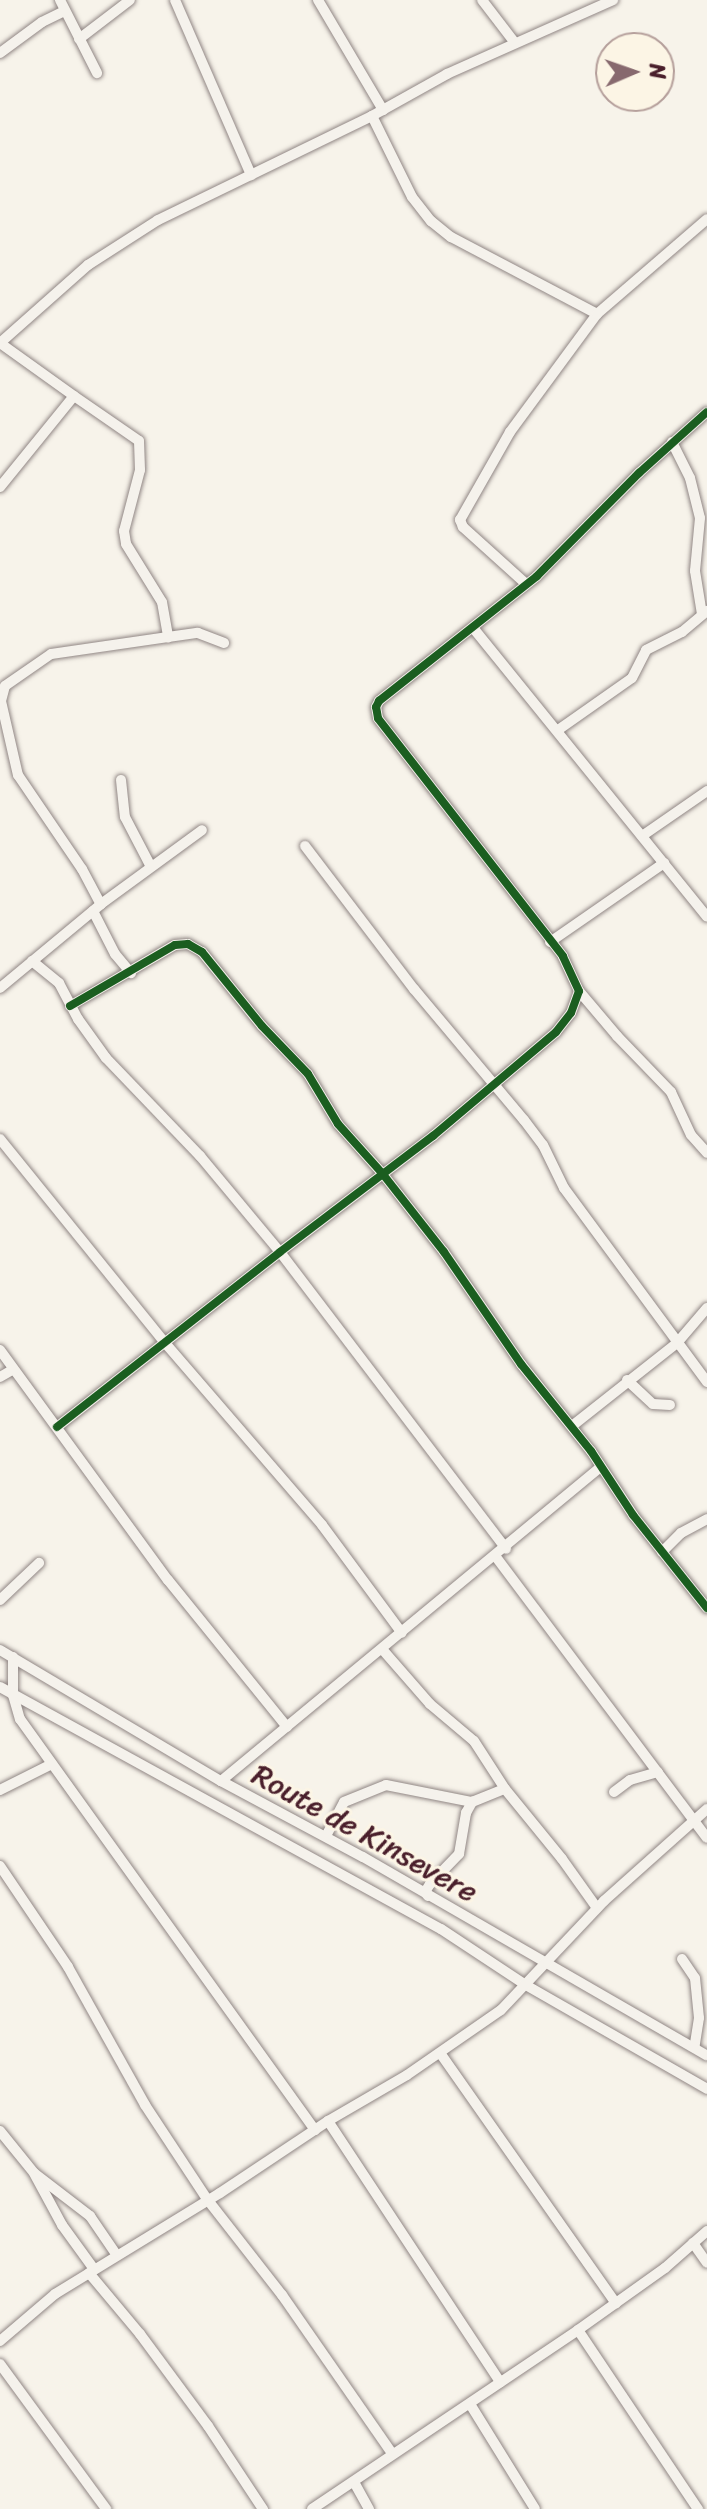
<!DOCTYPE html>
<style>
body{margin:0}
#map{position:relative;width:707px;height:2509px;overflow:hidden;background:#f7f3ea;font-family:Sriracha,sans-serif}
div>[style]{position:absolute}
.roads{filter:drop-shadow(0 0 2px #908684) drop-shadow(0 0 2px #908684)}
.street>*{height:10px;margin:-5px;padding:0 5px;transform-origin:5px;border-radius:5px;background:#f5f2ec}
.cycleway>*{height:8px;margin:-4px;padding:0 4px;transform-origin:4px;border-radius:4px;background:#1b5e20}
span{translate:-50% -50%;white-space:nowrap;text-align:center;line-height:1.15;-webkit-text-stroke:6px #fcf5e5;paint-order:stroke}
.street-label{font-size:30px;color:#4a1f2b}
.north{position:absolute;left:595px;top:32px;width:80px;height:80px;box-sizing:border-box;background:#fcf5e5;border:2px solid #b59f9b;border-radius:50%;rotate:88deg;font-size:22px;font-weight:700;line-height:32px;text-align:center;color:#4a1f2b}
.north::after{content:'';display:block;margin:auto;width:28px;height:36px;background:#87696e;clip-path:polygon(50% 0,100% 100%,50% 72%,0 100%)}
</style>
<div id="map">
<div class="roads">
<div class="street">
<div style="left:60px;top:0;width:82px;rotate:63.1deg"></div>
<div style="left:175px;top:0;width:191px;rotate:66.5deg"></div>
<div style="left:318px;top:0;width:128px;rotate:59.4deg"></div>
<div style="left:482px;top:0;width:54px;rotate:52.5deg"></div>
<div style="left:79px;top:39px;width:64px;rotate:-37.4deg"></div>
<div style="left:0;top:53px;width:52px;rotate:-36.4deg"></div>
<div style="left:42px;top:22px;width:25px;rotate:-26deg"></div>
<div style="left:372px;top:116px;width:90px;rotate:63.7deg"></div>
<div style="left:412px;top:197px;width:31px;rotate:52deg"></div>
<div style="left:431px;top:221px;width:26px;rotate:39deg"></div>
<div style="left:451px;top:237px;width:165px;rotate:27.8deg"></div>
<div style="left:0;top:343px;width:118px;rotate:-41.6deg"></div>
<div style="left:88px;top:265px;width:83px;rotate:-32.7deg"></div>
<div style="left:158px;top:220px;width:238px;rotate:-25.9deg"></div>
<div style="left:372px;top:116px;width:86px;rotate:-29.2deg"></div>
<div style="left:447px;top:74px;width:182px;rotate:-24deg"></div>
<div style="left:0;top:343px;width:91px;rotate:35.6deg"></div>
<div style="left:672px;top:442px;width:40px;rotate:63.4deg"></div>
<div style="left:690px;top:478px;width:41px;rotate:76deg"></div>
<div style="left:700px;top:518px;width:53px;rotate:95.4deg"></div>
<div style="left:695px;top:571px;width:44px;rotate:80.8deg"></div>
<div style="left:0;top:487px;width:117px;rotate:-50.9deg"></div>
<div style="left:74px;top:396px;width:79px;rotate:34.7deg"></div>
<div style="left:139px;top:441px;width:29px;rotate:88deg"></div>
<div style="left:140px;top:470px;width:63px;rotate:104.7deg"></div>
<div style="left:124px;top:531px;width:13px;rotate:81deg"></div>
<div style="left:126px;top:544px;width:68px;rotate:58.2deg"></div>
<div style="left:162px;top:602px;width:36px;rotate:80deg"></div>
<div style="left:168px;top:637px;width:118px;rotate:171.7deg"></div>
<div style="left:51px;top:654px;width:56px;rotate:145.2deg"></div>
<div style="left:5px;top:686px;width:16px;rotate:105deg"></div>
<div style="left:1px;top:701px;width:76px;rotate:77.1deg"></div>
<div style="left:18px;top:775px;width:114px;rotate:55.8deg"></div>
<div style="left:82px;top:869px;width:40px;rotate:62deg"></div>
<div style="left:525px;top:583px;width:84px;rotate:-137.9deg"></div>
<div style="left:463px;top:527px;width:8px;rotate:-113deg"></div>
<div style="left:460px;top:520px;width:101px;rotate:-60.4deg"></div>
<div style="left:510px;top:432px;width:147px;rotate:-53.6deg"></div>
<div style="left:597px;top:314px;width:145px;rotate:-40.8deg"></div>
<div style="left:474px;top:629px;width:370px;rotate:51deg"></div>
<div style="left:168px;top:637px;width:30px;rotate:-8deg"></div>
<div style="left:198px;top:633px;width:28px;rotate:21deg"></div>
<div style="left:558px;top:730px;width:90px;rotate:-35.1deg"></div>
<div style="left:632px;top:678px;width:31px;rotate:-63deg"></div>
<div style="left:646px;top:650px;width:40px;rotate:-26.6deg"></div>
<div style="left:682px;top:632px;width:33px;rotate:-40deg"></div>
<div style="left:121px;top:780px;width:37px;rotate:84deg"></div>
<div style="left:125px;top:817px;width:56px;rotate:62.5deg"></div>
<div style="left:642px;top:836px;width:79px;rotate:-34.7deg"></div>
<div style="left:305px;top:846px;width:180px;rotate:52.7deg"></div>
<div style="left:414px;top:989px;width:171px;rotate:50deg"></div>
<div style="left:524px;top:1120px;width:31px;rotate:53deg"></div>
<div style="left:543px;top:1145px;width:48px;rotate:64deg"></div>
<div style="left:564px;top:1188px;width:241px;rotate:53.6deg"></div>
<div style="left:93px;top:911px;width:48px;rotate:62.9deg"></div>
<div style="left:115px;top:954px;width:25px;rotate:50deg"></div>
<div style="left:550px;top:942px;width:139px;rotate:-34.7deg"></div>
<div style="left:32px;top:961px;width:35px;rotate:39deg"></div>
<div style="left:59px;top:983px;width:41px;rotate:62.2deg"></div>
<div style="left:78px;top:1019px;width:48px;rotate:54.3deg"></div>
<div style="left:106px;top:1058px;width:136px;rotate:46.2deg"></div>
<div style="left:200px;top:1156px;width:125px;rotate:50.2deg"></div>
<div style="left:280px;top:1252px;width:373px;rotate:52.7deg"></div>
<div style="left:0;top:988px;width:131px;rotate:-39.7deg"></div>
<div style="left:101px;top:904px;width:125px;rotate:-36.2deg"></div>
<div style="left:579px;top:991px;width:59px;rotate:49.8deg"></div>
<div style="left:617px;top:1036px;width:78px;rotate:46deg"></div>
<div style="left:671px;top:1092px;width:47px;rotate:65.1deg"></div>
<div style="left:691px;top:1135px;width:24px;rotate:48deg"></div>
<div style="left:70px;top:1006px;width:121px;rotate:-30.2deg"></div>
<div style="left:175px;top:945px;width:13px;rotate:-4deg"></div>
<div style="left:188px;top:944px;width:16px;rotate:30deg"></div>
<div style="left:202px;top:952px;width:95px;rotate:51deg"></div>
<div style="left:262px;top:1026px;width:66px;rotate:46.2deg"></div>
<div style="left:308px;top:1074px;width:58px;rotate:59deg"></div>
<div style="left:338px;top:1124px;width:66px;rotate:48.1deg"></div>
<div style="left:382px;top:1173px;width:100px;rotate:51.9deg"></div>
<div style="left:444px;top:1252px;width:136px;rotate:55.5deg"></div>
<div style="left:521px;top:1364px;width:112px;rotate:51.2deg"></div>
<div style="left:591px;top:1451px;width:77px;rotate:56.7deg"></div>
<div style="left:633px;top:1515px;width:119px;rotate:51.5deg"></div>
<div style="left:0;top:1139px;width:264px;rotate:51deg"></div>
<div style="left:166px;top:1344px;width:239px;rotate:49.2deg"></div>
<div style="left:322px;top:1525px;width:134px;rotate:53.5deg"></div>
<div style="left:0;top:1350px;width:285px;rotate:53.9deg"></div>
<div style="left:168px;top:1580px;width:189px;rotate:51deg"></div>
<div style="left:0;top:1377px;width:14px;rotate:-30deg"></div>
<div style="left:627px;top:1380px;width:35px;rotate:43deg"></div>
<div style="left:653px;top:1404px;width:17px;rotate:3deg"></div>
<div style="left:572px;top:1426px;width:134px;rotate:-38.3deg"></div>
<div style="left:677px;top:1343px;width:46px;rotate:-49.4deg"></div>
<div style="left:57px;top:1427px;width:283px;rotate:-38.1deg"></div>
<div style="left:280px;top:1252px;width:192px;rotate:-37.2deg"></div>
<div style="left:433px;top:1136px;width:161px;rotate:-40.2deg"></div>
<div style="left:556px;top:1032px;width:24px;rotate:-52deg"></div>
<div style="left:571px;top:1013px;width:23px;rotate:-70deg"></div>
<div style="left:579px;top:991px;width:38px;rotate:-115deg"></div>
<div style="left:563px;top:956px;width:301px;rotate:-127.9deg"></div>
<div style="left:378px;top:718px;width:11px;rotate:-100deg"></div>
<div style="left:376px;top:707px;width:7px;rotate:-63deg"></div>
<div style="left:379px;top:701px;width:201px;rotate:-38.3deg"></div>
<div style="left:537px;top:576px;width:145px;rotate:-45.3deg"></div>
<div style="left:639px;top:473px;width:91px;rotate:-41.9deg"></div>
<div style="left:662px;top:1552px;width:27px;rotate:-45deg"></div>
<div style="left:681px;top:1533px;width:30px;rotate:-28deg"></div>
<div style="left:496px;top:1557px;width:351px;rotate:53.1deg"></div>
<div style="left:0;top:1600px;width:54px;rotate:-43.5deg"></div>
<div style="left:382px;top:1649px;width:73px;rotate:48.9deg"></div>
<div style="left:430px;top:1704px;width:57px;rotate:40.1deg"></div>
<div style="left:474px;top:1741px;width:57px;rotate:57.1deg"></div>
<div style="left:505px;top:1789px;width:90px;rotate:50.8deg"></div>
<div style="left:562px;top:1859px;width:60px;rotate:54.5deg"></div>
<div style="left:0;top:1650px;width:257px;rotate:30.7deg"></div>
<div style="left:221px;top:1781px;width:161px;rotate:28.2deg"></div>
<div style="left:363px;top:1857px;width:397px;rotate:30deg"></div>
<div style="left:13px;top:1657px;width:38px;rotate:90deg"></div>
<div style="left:13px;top:1695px;width:25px;rotate:74deg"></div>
<div style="left:20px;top:1719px;width:506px;rotate:54.33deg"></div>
<div style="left:0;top:1687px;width:503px;rotate:28.76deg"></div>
<div style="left:441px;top:1929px;width:100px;rotate:33.5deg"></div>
<div style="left:524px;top:1984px;width:211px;rotate:29.8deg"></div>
<div style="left:221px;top:1781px;width:493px;rotate:-39.6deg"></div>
<div style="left:0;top:1790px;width:58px;rotate:-26.6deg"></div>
<div style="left:614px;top:1792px;width:20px;rotate:-37deg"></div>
<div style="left:630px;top:1780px;width:29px;rotate:-16deg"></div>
<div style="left:326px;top:1836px;width:38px;rotate:-62deg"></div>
<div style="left:344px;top:1802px;width:45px;rotate:-22deg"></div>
<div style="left:386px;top:1785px;width:88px;rotate:11.2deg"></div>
<div style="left:0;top:1866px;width:122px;rotate:56deg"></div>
<div style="left:68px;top:1967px;width:158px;rotate:60.8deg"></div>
<div style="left:145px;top:2105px;width:113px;rotate:56.6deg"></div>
<div style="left:207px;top:2199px;width:122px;rotate:52deg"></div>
<div style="left:282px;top:2295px;width:193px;rotate:55.2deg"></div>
<div style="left:428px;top:1896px;width:5px;rotate:-127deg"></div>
<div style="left:425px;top:1892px;width:9px;rotate:-58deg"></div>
<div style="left:430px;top:1884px;width:42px;rotate:-46deg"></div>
<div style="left:459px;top:1854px;width:42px;rotate:-80.3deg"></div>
<div style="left:466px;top:1813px;width:13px;rotate:-61deg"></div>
<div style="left:472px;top:1802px;width:35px;rotate:-22deg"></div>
<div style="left:682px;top:1959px;width:23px;rotate:56deg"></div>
<div style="left:695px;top:1978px;width:40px;rotate:84.3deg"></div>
<div style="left:699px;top:2018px;width:30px;rotate:99deg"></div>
<div style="left:440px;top:2053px;width:306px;rotate:54.9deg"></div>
<div style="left:328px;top:2121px;width:313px;rotate:56.6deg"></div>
<div style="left:0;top:2131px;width:54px;rotate:51deg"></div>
<div style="left:34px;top:2173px;width:71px;rotate:37.5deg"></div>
<div style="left:90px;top:2216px;width:46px;rotate:55.6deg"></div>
<div style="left:35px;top:2175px;width:57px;rotate:61.6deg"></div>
<div style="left:62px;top:2225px;width:54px;rotate:54deg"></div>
<div style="left:693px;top:2243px;width:24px;rotate:55deg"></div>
<div style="left:89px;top:2273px;width:80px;rotate:50.1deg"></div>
<div style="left:140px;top:2334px;width:114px;rotate:53.5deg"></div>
<div style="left:208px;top:2426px;width:100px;rotate:56.5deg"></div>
<div style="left:578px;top:2330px;width:216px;rotate:56.2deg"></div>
<div style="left:0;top:2341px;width:72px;rotate:-40.5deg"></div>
<div style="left:55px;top:2294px;width:193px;rotate:-31.5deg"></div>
<div style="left:220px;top:2193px;width:130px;rotate:-33.7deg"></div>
<div style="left:328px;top:2121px;width:91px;rotate:-30.2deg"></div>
<div style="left:407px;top:2075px;width:114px;rotate:-34.7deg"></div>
<div style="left:501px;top:2010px;width:150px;rotate:-46.6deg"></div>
<div style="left:604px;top:1901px;width:138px;rotate:-41.8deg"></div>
<div style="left:0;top:2364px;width:180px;rotate:53.8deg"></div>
<div style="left:470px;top:2404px;width:123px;rotate:58.2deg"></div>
<div style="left:354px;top:2482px;width:31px;rotate:61deg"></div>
<div style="left:312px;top:2509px;width:321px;rotate:-33.9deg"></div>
<div style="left:578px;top:2330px;width:107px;rotate:-35.5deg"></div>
<div style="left:665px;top:2268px;width:56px;rotate:-41.4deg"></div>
</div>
</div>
<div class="cycleway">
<div style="left:70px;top:1006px;width:121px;rotate:-30.2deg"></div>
<div style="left:175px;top:945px;width:13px;rotate:-4deg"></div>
<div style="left:188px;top:944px;width:16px;rotate:30deg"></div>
<div style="left:202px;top:952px;width:95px;rotate:51deg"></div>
<div style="left:262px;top:1026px;width:66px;rotate:46.2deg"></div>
<div style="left:308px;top:1074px;width:58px;rotate:59deg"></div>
<div style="left:338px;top:1124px;width:66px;rotate:48.1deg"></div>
<div style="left:382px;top:1173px;width:100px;rotate:51.9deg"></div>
<div style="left:444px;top:1252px;width:136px;rotate:55.5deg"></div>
<div style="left:521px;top:1364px;width:112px;rotate:51.2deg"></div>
<div style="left:591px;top:1451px;width:77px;rotate:56.7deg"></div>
<div style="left:633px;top:1515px;width:119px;rotate:51.5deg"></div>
<div style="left:57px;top:1427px;width:283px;rotate:-38.1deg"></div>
<div style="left:280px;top:1252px;width:192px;rotate:-37.2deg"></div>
<div style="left:433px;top:1136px;width:161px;rotate:-40.2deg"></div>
<div style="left:556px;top:1032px;width:24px;rotate:-52deg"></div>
<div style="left:571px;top:1013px;width:23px;rotate:-70deg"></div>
<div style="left:579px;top:991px;width:38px;rotate:-115deg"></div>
<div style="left:563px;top:956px;width:301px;rotate:-127.9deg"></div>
<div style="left:378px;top:718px;width:11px;rotate:-100deg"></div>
<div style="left:376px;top:707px;width:7px;rotate:-63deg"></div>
<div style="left:379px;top:701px;width:201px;rotate:-38.3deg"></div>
<div style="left:537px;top:576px;width:145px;rotate:-45.3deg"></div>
<div style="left:639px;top:473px;width:91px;rotate:-41.9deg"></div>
</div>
<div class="street-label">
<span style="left:365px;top:1833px;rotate:29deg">Route de Kinsevere</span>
</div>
<div class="north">N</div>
</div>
